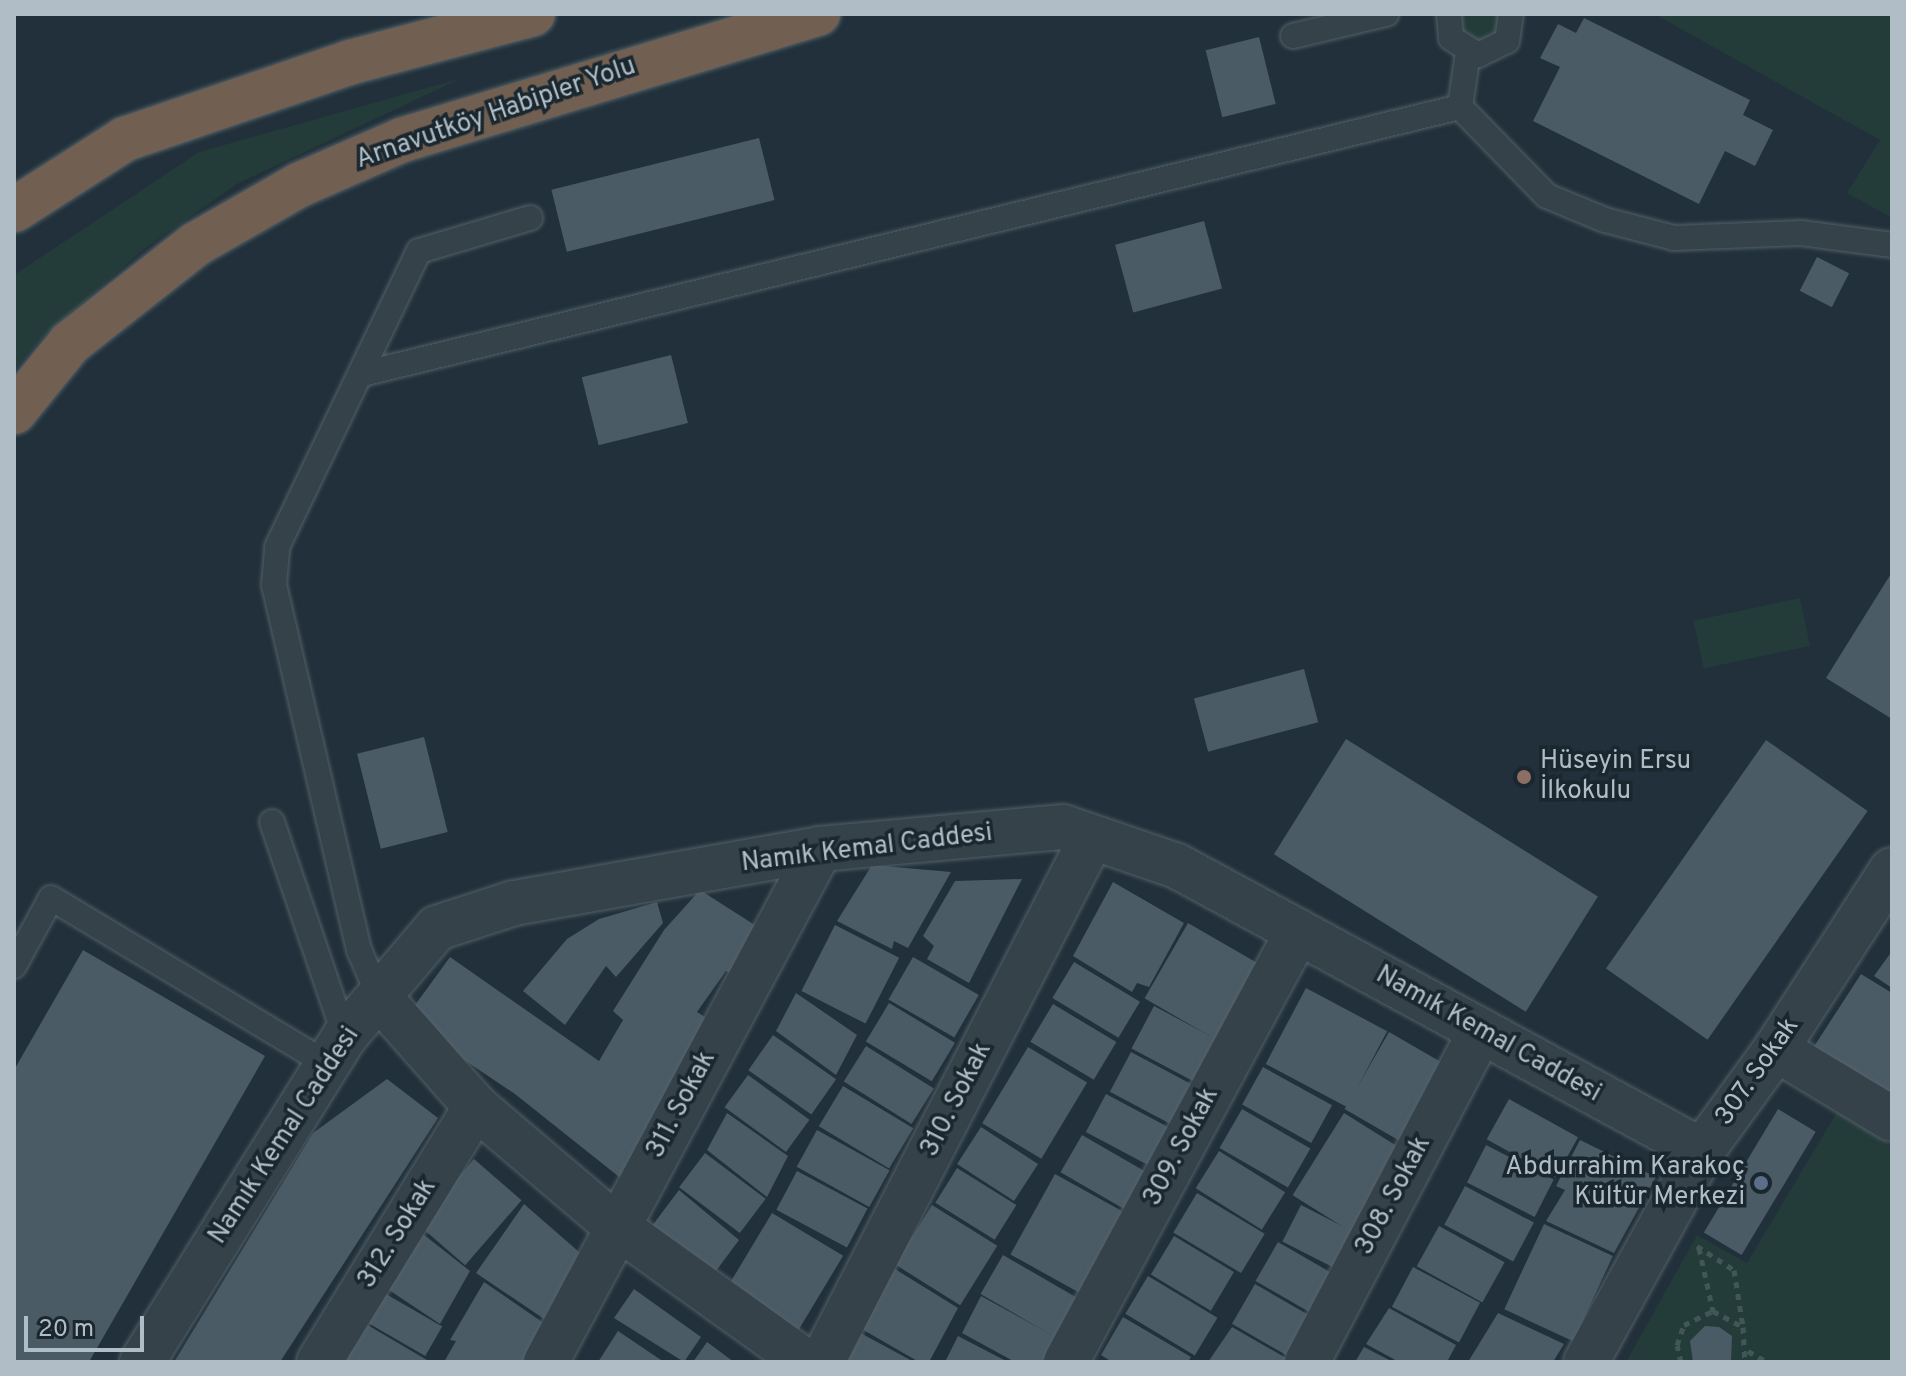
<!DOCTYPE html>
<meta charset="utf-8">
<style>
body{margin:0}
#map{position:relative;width:1906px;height:1376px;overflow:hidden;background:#21303a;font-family:Overpass,sans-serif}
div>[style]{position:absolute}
.green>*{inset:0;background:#233b39;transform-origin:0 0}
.building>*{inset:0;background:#4a5b66;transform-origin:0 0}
.path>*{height:5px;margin-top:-2.5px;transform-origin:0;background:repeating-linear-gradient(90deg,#415756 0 6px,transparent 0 12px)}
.roads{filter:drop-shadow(0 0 2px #536068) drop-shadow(0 0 2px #536068)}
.lane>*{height:24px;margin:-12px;padding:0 12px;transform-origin:12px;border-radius:12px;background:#35424a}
.street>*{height:44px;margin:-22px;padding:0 22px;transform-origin:22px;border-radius:22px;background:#35424a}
.highway>*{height:44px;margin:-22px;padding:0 22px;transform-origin:22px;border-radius:22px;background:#715f52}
.dots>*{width:22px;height:22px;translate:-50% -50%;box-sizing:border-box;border:4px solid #1a272f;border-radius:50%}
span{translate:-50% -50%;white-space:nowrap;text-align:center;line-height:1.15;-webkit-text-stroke:7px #1a272f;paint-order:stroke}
.street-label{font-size:26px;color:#b0bdc7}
.poi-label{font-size:26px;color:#b0bdc7}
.left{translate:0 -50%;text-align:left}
.right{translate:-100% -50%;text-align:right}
.frame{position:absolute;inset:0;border:16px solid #b0bdc7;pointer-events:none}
.scale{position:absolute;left:24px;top:1316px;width:120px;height:36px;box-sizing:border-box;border:4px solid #b0bdc7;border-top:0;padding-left:10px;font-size:24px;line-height:28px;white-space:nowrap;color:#b0bdc7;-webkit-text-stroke:6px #1a272f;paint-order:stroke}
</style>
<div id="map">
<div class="green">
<div style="clip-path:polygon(1457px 14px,1503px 14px,1500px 39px,1464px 44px)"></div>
<div style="clip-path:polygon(1654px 14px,1892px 14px,1892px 218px,1847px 193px,1880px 140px)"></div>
<div style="clip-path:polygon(462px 78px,237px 184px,144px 249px,41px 339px,14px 371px,14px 275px,199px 152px)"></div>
<div style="left:1800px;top:598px;width:49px;height:109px;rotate:78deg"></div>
<div style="clip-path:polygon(1837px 1112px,1892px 1145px,1892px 1362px,1626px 1362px,1697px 1235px,1747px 1263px)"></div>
</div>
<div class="building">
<div style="clip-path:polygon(1584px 18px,1750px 100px,1743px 115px,1773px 130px,1755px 166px,1725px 151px,1699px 204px,1533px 121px,1560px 67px,1540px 58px,1558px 24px,1576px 33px)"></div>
<div style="left:1259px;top:37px;width:69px;height:55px;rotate:76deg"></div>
<div style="left:759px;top:138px;width:64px;height:214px;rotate:76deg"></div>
<div style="left:1204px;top:221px;width:70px;height:92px;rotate:75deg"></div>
<div style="left:1817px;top:257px;width:36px;height:38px;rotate:27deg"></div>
<div style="left:671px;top:355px;width:70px;height:92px;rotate:76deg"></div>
<div style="clip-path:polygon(1892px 572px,1892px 719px,1826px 678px)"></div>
<div style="left:1304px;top:669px;width:55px;height:114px;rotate:75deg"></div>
<div style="left:424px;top:737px;width:98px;height:69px;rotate:76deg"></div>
<div style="left:1346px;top:739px;width:297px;height:136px;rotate:32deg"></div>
<div style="left:1766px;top:740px;width:124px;height:279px;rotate:35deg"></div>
<div style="clip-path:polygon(872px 865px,951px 872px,908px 948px,894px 941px,892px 949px,837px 921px)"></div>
<div style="clip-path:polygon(1022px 879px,969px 983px,927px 959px,934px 946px,923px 936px,955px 881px)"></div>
<div style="clip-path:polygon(1113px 882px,1184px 923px,1149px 987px,1137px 983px,1132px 992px,1073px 956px)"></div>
<div style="clip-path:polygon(700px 890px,761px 929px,737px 977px,726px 971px,697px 1012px,716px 1024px,623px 1180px,515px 1094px,451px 1051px,410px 1012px,450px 957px,599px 1061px,623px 1020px,613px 1011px,664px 930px)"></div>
<div style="clip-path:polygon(657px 902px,663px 923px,616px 977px,606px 966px,565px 1025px,523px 991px,567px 939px,599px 919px)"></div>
<div style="left:1188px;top:923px;width:86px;height:87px;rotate:30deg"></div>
<div style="left:835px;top:925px;width:72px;height:74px;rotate:27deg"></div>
<div style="clip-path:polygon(83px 950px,265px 1056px,89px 1362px,14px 1362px,14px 1070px)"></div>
<div style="clip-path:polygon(1892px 951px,1892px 988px,1874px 976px)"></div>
<div style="left:913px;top:957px;width:76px;height:49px;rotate:30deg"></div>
<div style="left:1074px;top:962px;width:77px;height:42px;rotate:31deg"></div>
<div style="clip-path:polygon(1861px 974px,1892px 993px,1892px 1093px,1813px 1048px)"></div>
<div style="left:1306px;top:988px;width:92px;height:86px;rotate:28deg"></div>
<div style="clip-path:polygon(796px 993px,857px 1035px,836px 1075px,776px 1031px)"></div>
<div style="left:889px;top:1003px;width:77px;height:45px;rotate:31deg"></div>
<div style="left:1053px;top:1004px;width:74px;height:44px;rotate:31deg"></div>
<div style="left:1154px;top:1006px;width:76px;height:48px;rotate:28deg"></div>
<div style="left:1389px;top:1032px;width:74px;height:89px;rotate:30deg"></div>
<div style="left:773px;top:1035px;width:77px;height:43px;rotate:35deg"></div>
<div style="left:866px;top:1046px;width:80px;height:42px;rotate:32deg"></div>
<div style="left:1028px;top:1047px;width:69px;height:89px;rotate:31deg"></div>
<div style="left:1131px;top:1052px;width:74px;height:45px;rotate:28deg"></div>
<div style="left:1263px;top:1067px;width:79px;height:43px;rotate:29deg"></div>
<div style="left:748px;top:1075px;width:76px;height:40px;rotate:36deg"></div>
<div style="clip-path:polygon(387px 1079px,438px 1118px,280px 1362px,174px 1362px,313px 1133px)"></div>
<div style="left:843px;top:1086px;width:82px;height:47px;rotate:31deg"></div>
<div style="left:1106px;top:1094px;width:74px;height:43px;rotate:28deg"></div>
<div style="left:1509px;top:1099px;width:79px;height:46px;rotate:29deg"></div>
<div style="left:1242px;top:1109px;width:79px;height:45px;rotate:30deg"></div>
<div style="left:1778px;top:1109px;width:44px;height:144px;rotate:31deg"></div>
<div style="clip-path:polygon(727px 1113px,788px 1156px,767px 1197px,707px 1150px)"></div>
<div style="left:1344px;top:1113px;width:75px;height:97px;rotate:32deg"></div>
<div style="left:981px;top:1127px;width:68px;height:44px;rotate:33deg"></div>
<div style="left:817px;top:1130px;width:83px;height:42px;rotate:29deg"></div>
<div style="left:1082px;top:1135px;width:75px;height:43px;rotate:30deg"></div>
<div style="clip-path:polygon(1580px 1140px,1656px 1177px,1614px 1253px,1546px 1221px,1565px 1190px,1556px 1186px)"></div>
<div style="left:1486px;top:1145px;width:76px;height:42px;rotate:27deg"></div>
<div style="left:1219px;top:1151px;width:78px;height:44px;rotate:32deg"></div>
<div style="left:705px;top:1153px;width:76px;height:43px;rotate:37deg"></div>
<div style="left:474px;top:1159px;width:63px;height:86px;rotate:41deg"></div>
<div style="left:957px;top:1168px;width:70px;height:41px;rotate:32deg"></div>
<div style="left:797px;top:1171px;width:80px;height:44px;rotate:28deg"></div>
<div style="left:1055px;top:1174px;width:79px;height:92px;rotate:29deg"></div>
<div style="left:1465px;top:1186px;width:78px;height:44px;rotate:28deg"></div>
<div style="clip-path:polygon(679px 1190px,739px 1240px,713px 1275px,646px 1234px)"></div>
<div style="left:1197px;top:1193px;width:79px;height:46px;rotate:31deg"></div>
<div style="clip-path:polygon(524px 1204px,586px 1258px,553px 1325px,476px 1273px)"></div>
<div style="left:932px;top:1205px;width:77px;height:70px;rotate:32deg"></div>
<div style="left:1301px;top:1205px;width:71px;height:41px;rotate:27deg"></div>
<div style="left:772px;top:1213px;width:83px;height:87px;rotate:31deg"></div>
<div style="left:1544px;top:1224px;width:76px;height:94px;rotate:25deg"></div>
<div style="left:1439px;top:1226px;width:75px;height:46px;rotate:29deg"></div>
<div style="clip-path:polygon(414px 1227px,470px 1271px,440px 1324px,383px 1286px)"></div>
<div style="left:1174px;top:1236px;width:70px;height:45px;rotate:31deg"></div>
<div style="left:1278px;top:1242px;width:75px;height:45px;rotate:30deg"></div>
<div style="left:1003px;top:1255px;width:87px;height:45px;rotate:30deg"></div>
<div style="left:1413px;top:1267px;width:76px;height:45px;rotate:28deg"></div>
<div style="clip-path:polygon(895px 1269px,958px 1308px,929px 1362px,919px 1362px,860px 1328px)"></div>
<div style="left:1148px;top:1276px;width:81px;height:44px;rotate:31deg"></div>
<div style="clip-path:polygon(484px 1282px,551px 1328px,532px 1362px,444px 1362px,456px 1341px,450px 1340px)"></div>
<div style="left:1255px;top:1284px;width:73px;height:46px;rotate:30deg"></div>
<div style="clip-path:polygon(634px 1289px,701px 1337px,684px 1362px,614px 1318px)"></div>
<div style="left:379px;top:1290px;width:73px;height:34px;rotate:30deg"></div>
<div style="clip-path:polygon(981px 1296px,1056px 1337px,1042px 1362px,1015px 1362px,962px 1333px)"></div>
<div style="clip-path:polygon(1389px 1308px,1456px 1345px,1447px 1362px,1399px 1362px,1366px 1344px)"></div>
<div style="clip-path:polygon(1498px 1313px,1564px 1344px,1553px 1362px,1468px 1362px)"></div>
<div style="clip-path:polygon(1123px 1317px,1191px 1357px,1188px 1362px,1112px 1362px,1101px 1355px)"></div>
<div style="clip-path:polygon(359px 1320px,427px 1360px,426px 1362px,334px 1362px)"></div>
<div style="clip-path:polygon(1705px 1326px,1719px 1327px,1732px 1336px,1731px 1362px,1693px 1362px,1690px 1341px)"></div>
<div style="clip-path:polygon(1232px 1327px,1293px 1362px,1208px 1362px)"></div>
<div style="clip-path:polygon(855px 1330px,914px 1362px,838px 1362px)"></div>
<div style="clip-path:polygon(618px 1331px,664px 1362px,598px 1362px)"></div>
<div style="clip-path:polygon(958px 1336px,1008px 1362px,945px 1362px)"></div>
<div style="clip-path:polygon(707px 1342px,734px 1362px,693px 1362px)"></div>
<div style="clip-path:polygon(1364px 1347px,1393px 1362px,1355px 1362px)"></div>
</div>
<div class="path">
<div style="left:1697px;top:1246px;width:44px;rotate:33deg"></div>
<div style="left:1734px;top:1270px;width:58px;rotate:81deg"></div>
<div style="left:1699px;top:1248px;width:65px;rotate:77.5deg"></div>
<div style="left:1748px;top:1351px;width:22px;rotate:30deg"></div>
<div style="left:1681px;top:1362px;width:17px;rotate:-103deg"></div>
<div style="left:1677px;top:1345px;width:21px;rotate:-71deg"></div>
<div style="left:1684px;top:1325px;width:32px;rotate:-26deg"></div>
<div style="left:1713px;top:1311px;width:34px;rotate:28deg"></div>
<div style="left:1743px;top:1327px;width:35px;rotate:87deg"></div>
</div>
<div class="roads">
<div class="lane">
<div style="left:1449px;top:14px;width:24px;rotate:85deg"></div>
<div style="left:1451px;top:38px;width:32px;rotate:32deg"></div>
<div style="left:1478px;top:55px;width:32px;rotate:-26deg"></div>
<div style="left:1507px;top:41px;width:27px;rotate:-82deg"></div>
<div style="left:1293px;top:36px;width:96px;rotate:-13.3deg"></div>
<div style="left:1460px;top:107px;width:55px;rotate:-81.6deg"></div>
<div style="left:362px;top:374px;width:1130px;rotate:-13.67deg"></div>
<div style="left:1460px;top:107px;width:124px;rotate:45.7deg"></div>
<div style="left:1547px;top:196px;width:63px;rotate:22.5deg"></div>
<div style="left:1605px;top:220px;width:71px;rotate:14.6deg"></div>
<div style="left:1674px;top:238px;width:127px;rotate:-2.3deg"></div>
<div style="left:1801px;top:233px;width:92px;rotate:7.5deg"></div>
<div style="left:272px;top:822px;width:226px;rotate:71.2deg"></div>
<div style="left:14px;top:966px;width:77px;rotate:-61.4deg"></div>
<div style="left:51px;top:898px;width:322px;rotate:31deg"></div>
<div style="left:380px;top:998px;width:52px;rotate:-113.6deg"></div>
<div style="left:359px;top:950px;width:375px;rotate:-103.1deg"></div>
<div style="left:274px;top:585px;width:38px;rotate:-85deg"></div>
<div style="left:277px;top:547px;width:328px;rotate:-64.4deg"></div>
<div style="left:419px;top:251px;width:116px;rotate:-16.6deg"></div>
</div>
<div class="street">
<div style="left:380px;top:998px;width:145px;rotate:48.6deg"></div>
<div style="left:476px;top:1107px;width:184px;rotate:40.4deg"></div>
<div style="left:616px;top:1226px;width:234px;rotate:35.6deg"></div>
<div style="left:1776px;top:1049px;width:135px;rotate:31.1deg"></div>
<div style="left:142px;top:1362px;width:384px;rotate:-58.1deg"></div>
<div style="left:345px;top:1036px;width:142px;rotate:-49.6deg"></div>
<div style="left:437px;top:928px;width:81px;rotate:-18deg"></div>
<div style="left:514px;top:903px;width:311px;rotate:-10deg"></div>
<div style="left:820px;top:849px;width:244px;rotate:-5.2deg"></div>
<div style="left:1063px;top:827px;width:120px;rotate:18.9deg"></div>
<div style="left:1177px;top:866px;width:597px;rotate:28.5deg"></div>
<div style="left:319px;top:1362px;width:299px;rotate:-58.4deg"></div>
<div style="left:546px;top:1362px;width:582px;rotate:-61.89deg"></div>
<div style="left:822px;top:1362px;width:590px;rotate:-62.78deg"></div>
<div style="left:1066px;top:1362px;width:489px;rotate:-61.7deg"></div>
<div style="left:1307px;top:1362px;width:374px;rotate:-62.3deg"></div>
<div style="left:1586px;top:1362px;width:241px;rotate:-61.2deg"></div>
<div style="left:1702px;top:1151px;width:126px;rotate:-54deg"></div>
<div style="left:1776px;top:1049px;width:213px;rotate:-57.1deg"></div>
</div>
<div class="highway">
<div style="left:14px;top:210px;width:132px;rotate:-32.6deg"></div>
<div style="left:125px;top:139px;width:239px;rotate:-18.8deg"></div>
<div style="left:351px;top:62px;width:188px;rotate:-14.8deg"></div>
<div style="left:14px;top:412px;width:89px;rotate:-50.9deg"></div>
<div style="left:70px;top:343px;width:160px;rotate:-38.2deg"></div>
<div style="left:196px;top:244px;width:119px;rotate:-29.8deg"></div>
<div style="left:299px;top:185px;width:112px;rotate:-23.6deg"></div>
<div style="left:402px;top:140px;width:435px;rotate:-16.9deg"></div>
</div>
</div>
<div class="dots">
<div style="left:1524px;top:777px;background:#8d6e63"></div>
<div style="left:1761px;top:1183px;background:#5c6f8a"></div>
</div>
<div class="street-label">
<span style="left:496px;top:114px;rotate:-19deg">Arnavutköy Habipler Yolu</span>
<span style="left:867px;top:849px;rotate:-7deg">Namık Kemal Caddesi</span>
<span style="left:1488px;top:1035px;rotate:29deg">Namık Kemal Caddesi</span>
<span style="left:1758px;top:1072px;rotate:-55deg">307. Sokak</span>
<span style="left:957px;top:1100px;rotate:-63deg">310. Sokak</span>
<span style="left:682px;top:1105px;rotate:-62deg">311. Sokak</span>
<span style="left:285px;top:1136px;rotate:-57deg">Namık Kemal Caddesi</span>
<span style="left:1182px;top:1147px;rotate:-62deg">309. Sokak</span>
<span style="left:1394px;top:1196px;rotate:-62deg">308. Sokak</span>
<span style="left:398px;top:1234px;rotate:-58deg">312. Sokak</span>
</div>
<div class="poi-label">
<span class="left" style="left:1540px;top:777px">Hüseyin Ersu<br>İlkokulu</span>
<span class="right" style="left:1745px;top:1183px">Abdurrahim Karakoç<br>Kültür Merkezi</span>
</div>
<div class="frame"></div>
<div class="scale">20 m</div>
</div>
